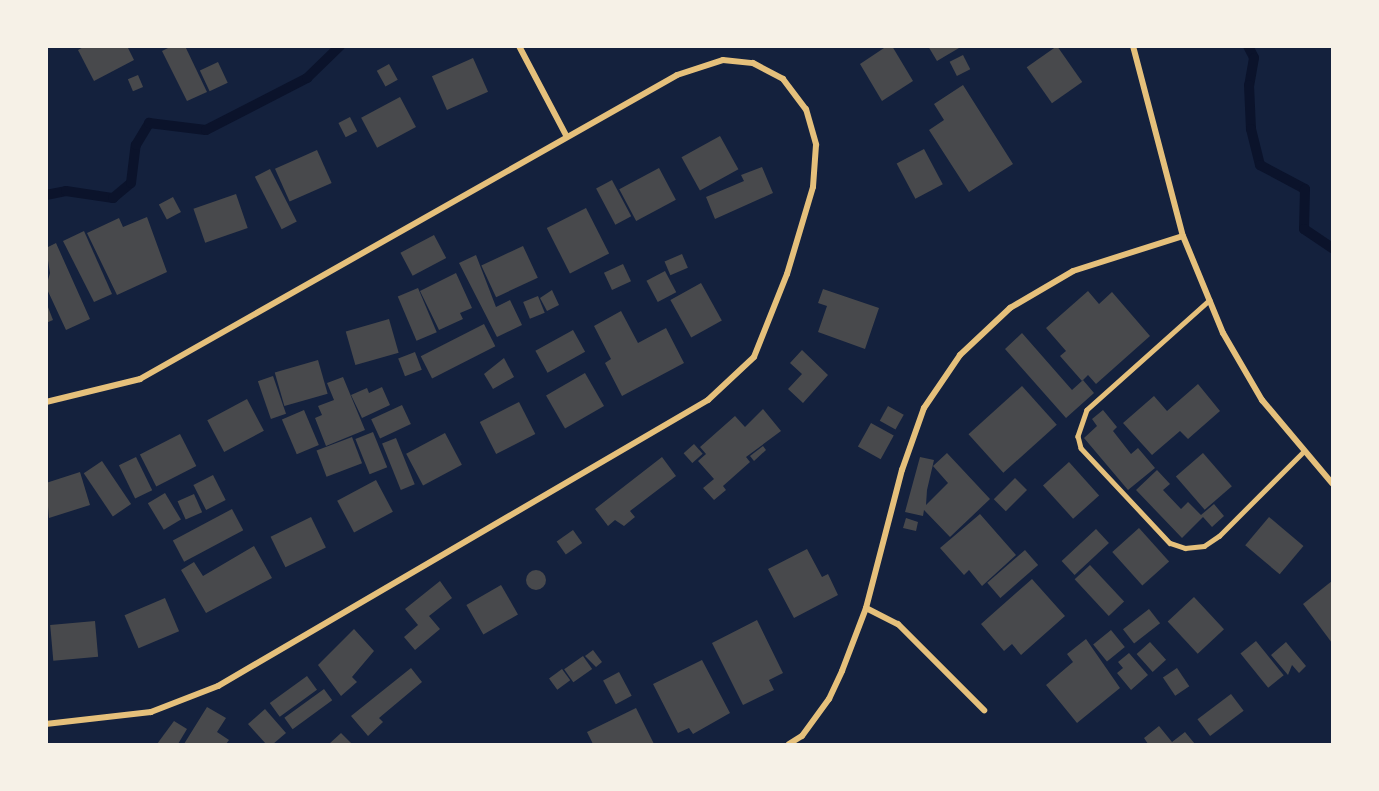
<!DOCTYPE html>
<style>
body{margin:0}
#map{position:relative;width:1379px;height:791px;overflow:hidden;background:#14213d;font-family:Signika,sans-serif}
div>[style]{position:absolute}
.stream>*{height:10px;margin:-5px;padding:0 5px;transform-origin:5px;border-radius:5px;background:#0b132b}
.building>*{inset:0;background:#48494c;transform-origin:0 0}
.round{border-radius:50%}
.service>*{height:4.5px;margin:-2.25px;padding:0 2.25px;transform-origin:2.25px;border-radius:2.25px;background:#e5c07b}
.minor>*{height:6px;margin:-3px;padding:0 3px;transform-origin:3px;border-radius:3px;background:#e5c07b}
span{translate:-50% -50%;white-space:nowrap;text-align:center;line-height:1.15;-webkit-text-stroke:4.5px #f6f1e7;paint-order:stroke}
.frame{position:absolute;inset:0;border:48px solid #f6f1e7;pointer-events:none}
</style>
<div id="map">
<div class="stream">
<div style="left:1248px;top:46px;width:13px;rotate:63deg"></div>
<div style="left:1254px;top:58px;width:27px;rotate:100deg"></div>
<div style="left:1249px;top:85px;width:44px;rotate:87.4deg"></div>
<div style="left:1251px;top:129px;width:37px;rotate:76deg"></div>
<div style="left:1260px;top:165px;width:51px;rotate:28.1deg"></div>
<div style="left:1305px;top:189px;width:40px;rotate:91.4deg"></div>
<div style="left:1304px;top:229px;width:34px;rotate:34deg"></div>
<div style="left:46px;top:195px;width:20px;rotate:-11deg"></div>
<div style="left:66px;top:191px;width:48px;rotate:8.5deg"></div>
<div style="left:113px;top:198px;width:23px;rotate:-40deg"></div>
<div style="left:131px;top:183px;width:38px;rotate:-83deg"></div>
<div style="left:136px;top:145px;width:26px;rotate:-59deg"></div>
<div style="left:149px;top:123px;width:57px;rotate:7deg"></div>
<div style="left:206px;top:130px;width:114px;rotate:-27.2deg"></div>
<div style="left:307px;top:78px;width:46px;rotate:-44.1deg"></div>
</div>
<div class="building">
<div style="clip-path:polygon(85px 46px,127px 46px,134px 60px,94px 81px,78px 50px)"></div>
<div style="clip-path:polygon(172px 46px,185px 46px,207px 92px,187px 101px,162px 51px)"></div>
<div style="clip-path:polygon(887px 46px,892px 46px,913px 81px,882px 101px,860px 64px)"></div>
<div style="clip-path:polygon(928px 46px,958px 46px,959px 48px,937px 61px)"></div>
<div style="left:1057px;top:46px;width:44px;height:37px;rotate:55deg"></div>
<div style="left:963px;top:55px;width:16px;height:15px;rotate:63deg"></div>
<div style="left:473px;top:58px;width:37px;height:45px;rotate:66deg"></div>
<div style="left:218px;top:62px;width:23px;height:20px;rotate:65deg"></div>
<div style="left:389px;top:64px;width:18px;height:14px;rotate:61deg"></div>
<div style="left:138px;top:75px;width:13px;height:11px;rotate:67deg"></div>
<div style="clip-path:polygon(963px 85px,1013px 164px,969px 192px,929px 130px,944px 120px,934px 104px)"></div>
<div style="left:400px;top:97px;width:34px;height:44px;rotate:62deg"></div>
<div style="left:350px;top:117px;width:16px;height:13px;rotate:63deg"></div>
<div style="left:720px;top:136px;width:38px;height:44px;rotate:61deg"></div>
<div style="left:924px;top:149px;width:40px;height:31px;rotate:62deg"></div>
<div style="left:317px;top:150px;width:36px;height:46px;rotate:66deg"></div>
<div style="clip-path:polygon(762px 167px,773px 193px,715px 219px,706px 197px,744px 181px,741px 175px)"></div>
<div style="left:659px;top:168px;width:36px;height:45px;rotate:62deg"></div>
<div style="left:270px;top:169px;width:59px;height:17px;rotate:63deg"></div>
<div style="left:612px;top:180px;width:41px;height:18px;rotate:62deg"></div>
<div style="left:236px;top:194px;width:36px;height:45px;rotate:71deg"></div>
<div style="left:173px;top:197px;width:17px;height:16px;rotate:62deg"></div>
<div style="left:586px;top:208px;width:51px;height:44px;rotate:63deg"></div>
<div style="clip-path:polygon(147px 217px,167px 272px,117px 295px,87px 233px,119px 218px,123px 227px)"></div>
<div style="clip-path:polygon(84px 231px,112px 294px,94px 302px,63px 241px)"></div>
<div style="left:434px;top:235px;width:26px;height:38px;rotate:62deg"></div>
<div style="clip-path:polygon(56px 243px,90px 319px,66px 330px,46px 287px,50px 273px,46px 248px)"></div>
<div style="left:523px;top:246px;width:35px;height:46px;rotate:65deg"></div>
<div style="left:682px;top:254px;width:15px;height:19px;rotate:67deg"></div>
<div style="clip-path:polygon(476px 255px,496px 307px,510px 300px,522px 325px,497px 337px,459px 263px)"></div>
<div style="left:623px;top:264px;width:19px;height:21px;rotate:65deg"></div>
<div style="left:665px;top:271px;width:24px;height:21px;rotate:62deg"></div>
<div style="clip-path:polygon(456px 273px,472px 308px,460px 313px,463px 319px,439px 330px,420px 291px)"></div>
<div style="left:701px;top:283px;width:43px;height:35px;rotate:61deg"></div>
<div style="left:418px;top:288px;width:48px;height:22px;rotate:67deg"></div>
<div style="clip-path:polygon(823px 289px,879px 308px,865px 349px,818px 332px,827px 306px,818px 303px)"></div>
<div style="clip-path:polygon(552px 290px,559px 305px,547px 311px,540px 298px)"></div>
<div style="clip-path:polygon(1088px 291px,1099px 304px,1112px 292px,1150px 336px,1096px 384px,1088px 375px,1082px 381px,1060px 356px,1066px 351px,1046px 328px)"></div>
<div style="left:538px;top:296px;width:18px;height:16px;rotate:68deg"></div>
<div style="clip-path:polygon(46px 302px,53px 320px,46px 323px)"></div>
<div style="clip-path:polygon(621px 311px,638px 343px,666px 328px,684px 363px,622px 396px,605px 363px,611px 359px,594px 326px)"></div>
<div style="left:389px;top:319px;width:35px;height:45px;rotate:74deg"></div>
<div style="left:484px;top:324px;width:25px;height:71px;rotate:63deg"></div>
<div style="left:573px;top:330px;width:25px;height:43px;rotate:61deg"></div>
<div style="clip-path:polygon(1022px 333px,1072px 390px,1083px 380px,1094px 393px,1066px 418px,1005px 349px)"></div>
<div style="clip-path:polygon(802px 350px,828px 375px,803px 403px,788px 389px,802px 374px,790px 363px)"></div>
<div style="left:415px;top:352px;width:19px;height:18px;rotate:69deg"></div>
<div style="clip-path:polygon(504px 358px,514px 377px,493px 389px,484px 374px)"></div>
<div style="left:318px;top:360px;width:35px;height:45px;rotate:74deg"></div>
<div style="left:585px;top:373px;width:38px;height:45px;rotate:60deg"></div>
<div style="left:273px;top:376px;width:40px;height:16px;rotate:71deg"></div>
<div style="clip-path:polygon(343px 377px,365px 430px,326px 446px,315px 418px,322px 415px,318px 406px,334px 400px,327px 383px)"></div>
<div style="clip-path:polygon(1198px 384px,1220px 411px,1188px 439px,1180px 431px,1152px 455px,1123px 423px,1154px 396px,1167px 411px)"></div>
<div style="left:1022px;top:386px;width:52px;height:72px;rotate:48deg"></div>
<div style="clip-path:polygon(382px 387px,390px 405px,362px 418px,351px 395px,367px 388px,369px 393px)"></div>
<div style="left:247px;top:399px;width:36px;height:45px;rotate:62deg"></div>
<div style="left:519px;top:402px;width:36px;height:44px;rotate:63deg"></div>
<div style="left:402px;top:405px;width:21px;height:34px;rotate:65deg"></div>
<div style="left:888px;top:406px;width:18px;height:17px;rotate:29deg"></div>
<div style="clip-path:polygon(763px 409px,781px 431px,746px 457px,750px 462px,723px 486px,726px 490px,714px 500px,703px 488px,714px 479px,698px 461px,706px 454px,700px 447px,735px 416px,745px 427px)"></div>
<div style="left:304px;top:410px;width:38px;height:24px;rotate:67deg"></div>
<div style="clip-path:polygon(1103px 410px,1117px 427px,1113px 431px,1131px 454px,1138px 448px,1155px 468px,1128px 490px,1084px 438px,1097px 426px,1092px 419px)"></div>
<div style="left:871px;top:423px;width:26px;height:27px;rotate:29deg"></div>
<div style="left:373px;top:432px;width:38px;height:19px;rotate:68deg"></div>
<div style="left:445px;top:433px;width:36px;height:44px;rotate:62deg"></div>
<div style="left:180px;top:434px;width:36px;height:45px;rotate:63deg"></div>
<div style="left:352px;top:437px;width:28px;height:38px;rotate:69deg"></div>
<div style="left:396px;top:438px;width:50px;height:15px;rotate:68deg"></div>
<div style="left:694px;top:444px;width:13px;height:14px;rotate:48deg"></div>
<div style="clip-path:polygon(763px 446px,766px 450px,754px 461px,750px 456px)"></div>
<div style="clip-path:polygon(947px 453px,990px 499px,950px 537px,924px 510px,923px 516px,905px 512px,920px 457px,934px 460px,927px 490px,926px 505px,948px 483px,933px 466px)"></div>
<div style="left:1203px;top:453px;width:44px;height:36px;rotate:49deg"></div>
<div style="left:136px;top:457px;width:37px;height:19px;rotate:64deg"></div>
<div style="clip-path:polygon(662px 457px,676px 476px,630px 511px,635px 517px,624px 526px,615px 520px,608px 526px,595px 509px)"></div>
<div style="left:102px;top:461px;width:52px;height:22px;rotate:56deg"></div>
<div style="left:1069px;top:462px;width:45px;height:35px;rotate:48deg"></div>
<div style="clip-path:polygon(1157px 470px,1170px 484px,1163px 490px,1181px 509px,1188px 502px,1201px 515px,1214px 504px,1224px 516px,1212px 527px,1203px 517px,1182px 538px,1136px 490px)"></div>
<div style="clip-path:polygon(80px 472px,90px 505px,49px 518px,46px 483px)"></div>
<div style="left:213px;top:475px;width:28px;height:22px;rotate:63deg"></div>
<div style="left:1015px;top:478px;width:17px;height:30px;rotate:45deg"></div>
<div style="left:376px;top:480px;width:36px;height:44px;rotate:62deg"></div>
<div style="left:165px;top:493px;width:31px;height:20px;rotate:59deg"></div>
<div style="left:194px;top:494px;width:20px;height:18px;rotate:66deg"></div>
<div style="left:232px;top:509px;width:24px;height:67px;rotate:62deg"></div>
<div style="clip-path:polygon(980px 514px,1016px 555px,982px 586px,969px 570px,964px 575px,940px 548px)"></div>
<div style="left:311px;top:517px;width:34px;height:45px;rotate:64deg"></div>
<div style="left:1269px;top:517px;width:45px;height:37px;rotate:40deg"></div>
<div style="clip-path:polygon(906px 518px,918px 522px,916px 531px,903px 528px)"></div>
<div style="left:1139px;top:528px;width:45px;height:36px;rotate:48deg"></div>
<div style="left:1096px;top:529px;width:19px;height:47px;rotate:47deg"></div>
<div style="left:573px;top:530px;width:16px;height:20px;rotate:55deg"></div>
<div style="clip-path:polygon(254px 546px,272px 578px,206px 613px,181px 570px,194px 562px,203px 576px)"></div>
<div style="clip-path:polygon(807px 549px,822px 577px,828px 574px,838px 595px,794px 618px,768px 569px)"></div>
<div style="left:1025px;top:550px;width:20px;height:50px;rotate:49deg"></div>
<div style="left:1090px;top:565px;width:50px;height:21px;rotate:47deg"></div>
<div class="round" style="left:526px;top:570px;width:20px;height:20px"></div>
<div style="clip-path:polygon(1032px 579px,1065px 616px,1021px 655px,1012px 644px,1004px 651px,981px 624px)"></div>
<div style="clip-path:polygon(440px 581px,452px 598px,429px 616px,440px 629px,415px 650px,404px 637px,418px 625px,405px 609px)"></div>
<div style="clip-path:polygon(1332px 581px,1332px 643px,1303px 604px)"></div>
<div style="left:501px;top:585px;width:34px;height:40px;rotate:60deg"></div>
<div style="left:1194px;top:597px;width:44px;height:36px;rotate:47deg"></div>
<div style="left:165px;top:598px;width:36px;height:44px;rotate:67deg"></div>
<div style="left:1149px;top:609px;width:18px;height:33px;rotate:52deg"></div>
<div style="clip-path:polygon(757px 620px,783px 673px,769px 680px,774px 690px,743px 705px,712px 643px)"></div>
<div style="left:95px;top:621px;width:36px;height:45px;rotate:85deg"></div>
<div style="clip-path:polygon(354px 629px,374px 651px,352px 677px,357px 682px,341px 696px,318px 665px)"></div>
<div style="left:1111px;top:630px;width:22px;height:23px;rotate:51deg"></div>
<div style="clip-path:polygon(1086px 639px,1120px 688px,1077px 723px,1046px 685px,1073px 662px,1067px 654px)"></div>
<div style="left:1256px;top:641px;width:44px;height:20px;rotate:51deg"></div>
<div style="left:1150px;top:642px;width:24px;height:18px;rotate:48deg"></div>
<div style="clip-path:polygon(1286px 642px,1306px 666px,1299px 673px,1292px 665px,1288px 675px,1271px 655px)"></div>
<div style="clip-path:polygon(593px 650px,602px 662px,596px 667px,585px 656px)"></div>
<div style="clip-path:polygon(1129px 653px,1148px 675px,1131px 690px,1117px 673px,1123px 668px,1118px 662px)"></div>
<div style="left:583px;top:656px;width:16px;height:23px;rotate:55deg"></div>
<div style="clip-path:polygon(702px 660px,730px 713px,693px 734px,689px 728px,678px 733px,653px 684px)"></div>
<div style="clip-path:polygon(411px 668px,422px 682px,379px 718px,383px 722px,368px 736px,351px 716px)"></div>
<div style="left:1177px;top:668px;width:22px;height:17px;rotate:56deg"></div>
<div style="left:562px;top:669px;width:14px;height:16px;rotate:54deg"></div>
<div style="left:619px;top:672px;width:27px;height:18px;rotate:62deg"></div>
<div style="left:307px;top:676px;width:17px;height:46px;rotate:54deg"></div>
<div style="left:324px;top:689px;width:14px;height:49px;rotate:54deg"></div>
<div style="left:1231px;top:694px;width:21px;height:42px;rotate:53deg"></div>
<div style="clip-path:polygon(207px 707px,226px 718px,217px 732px,229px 740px,226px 744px,184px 744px)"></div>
<div style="clip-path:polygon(636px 708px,654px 744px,593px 744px,587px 732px)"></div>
<div style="clip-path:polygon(265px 709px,286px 733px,273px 744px,266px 744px,248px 724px)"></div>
<div style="clip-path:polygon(174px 721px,187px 729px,178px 744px,157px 744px)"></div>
<div style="clip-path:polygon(1159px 726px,1172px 742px,1185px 732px,1195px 744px,1148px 744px,1144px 738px)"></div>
<div style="clip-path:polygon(341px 733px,352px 744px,329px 744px)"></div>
</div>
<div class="service">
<div style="left:1210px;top:300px;width:165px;rotate:138.2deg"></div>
<div style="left:1087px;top:410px;width:28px;rotate:109deg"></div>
<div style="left:1078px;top:436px;width:12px;rotate:76deg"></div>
<div style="left:1081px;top:448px;width:130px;rotate:46.9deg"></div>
<div style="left:1170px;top:543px;width:16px;rotate:18deg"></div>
<div style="left:1185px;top:548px;width:19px;rotate:-6deg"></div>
<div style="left:1204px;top:546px;width:18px;rotate:-34deg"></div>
<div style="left:1219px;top:536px;width:120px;rotate:-45deg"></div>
</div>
<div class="minor">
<div style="left:519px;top:46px;width:101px;rotate:62.2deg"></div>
<div style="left:1133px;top:46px;width:196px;rotate:75.3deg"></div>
<div style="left:1183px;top:236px;width:105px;rotate:67.6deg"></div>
<div style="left:1223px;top:333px;width:78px;rotate:59.8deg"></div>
<div style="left:1262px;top:400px;width:109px;rotate:49.9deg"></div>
<div style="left:46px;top:402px;width:97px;rotate:-13.7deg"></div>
<div style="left:140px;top:379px;width:617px;rotate:-29.51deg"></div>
<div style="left:677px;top:75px;width:48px;rotate:-18.1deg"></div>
<div style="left:723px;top:60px;width:30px;rotate:6deg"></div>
<div style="left:753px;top:63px;width:34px;rotate:28deg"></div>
<div style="left:783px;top:79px;width:38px;rotate:53deg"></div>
<div style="left:806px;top:109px;width:37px;rotate:74deg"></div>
<div style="left:816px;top:145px;width:42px;rotate:94.1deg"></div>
<div style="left:813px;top:187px;width:91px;rotate:106.6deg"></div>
<div style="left:787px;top:274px;width:89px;rotate:111.7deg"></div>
<div style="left:754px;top:357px;width:63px;rotate:136.9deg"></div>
<div style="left:708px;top:400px;width:567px;rotate:149.73deg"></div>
<div style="left:218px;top:686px;width:72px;rotate:158.8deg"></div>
<div style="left:151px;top:712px;width:106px;rotate:173.5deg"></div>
<div style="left:866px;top:608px;width:36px;rotate:27deg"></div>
<div style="left:898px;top:624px;width:122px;rotate:45deg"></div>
<div style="left:789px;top:744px;width:15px;rotate:-32deg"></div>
<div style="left:802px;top:736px;width:46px;rotate:-53.9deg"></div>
<div style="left:829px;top:699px;width:31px;rotate:-65deg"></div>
<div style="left:842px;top:671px;width:67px;rotate:-69.1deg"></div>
<div style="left:866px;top:608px;width:143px;rotate:-75.4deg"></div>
<div style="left:902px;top:470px;width:66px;rotate:-70.5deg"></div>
<div style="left:924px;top:408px;width:64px;rotate:-55.8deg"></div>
<div style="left:960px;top:355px;width:69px;rotate:-43.2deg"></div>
<div style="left:1010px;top:308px;width:73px;rotate:-30.4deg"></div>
<div style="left:1073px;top:271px;width:115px;rotate:-17.7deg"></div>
</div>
<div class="frame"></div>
</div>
